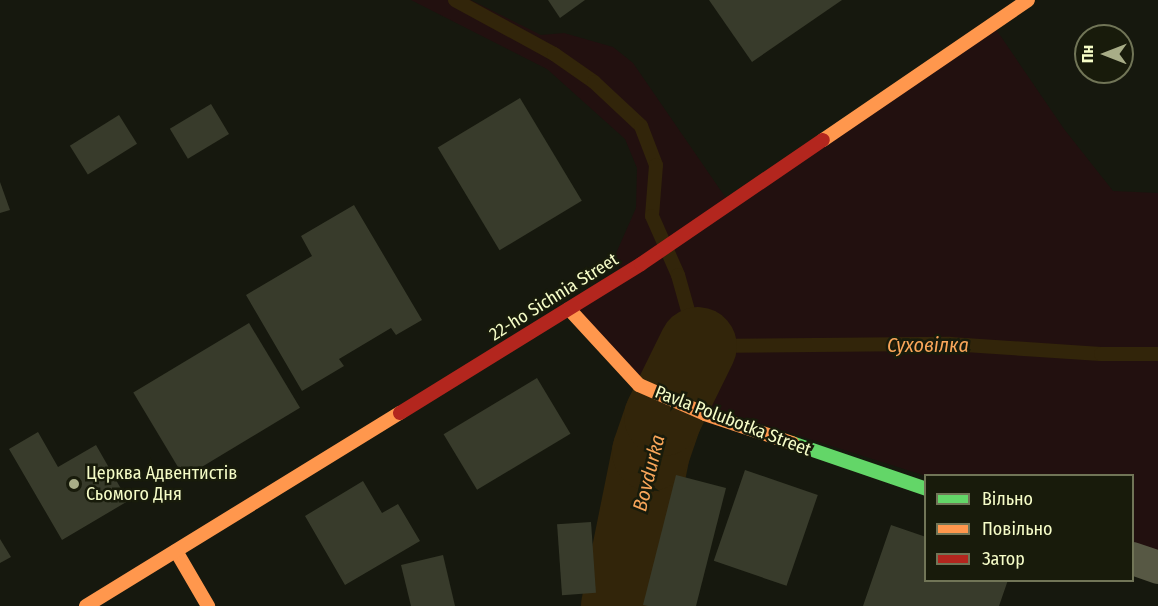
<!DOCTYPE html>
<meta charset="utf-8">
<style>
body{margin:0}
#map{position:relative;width:1158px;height:606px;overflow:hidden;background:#16180e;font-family:"Fira Sans Condensed",sans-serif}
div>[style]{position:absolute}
.green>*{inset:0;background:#22100f}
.stream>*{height:14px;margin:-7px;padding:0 7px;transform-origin:7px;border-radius:7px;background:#32250a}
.river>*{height:78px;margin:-39px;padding:0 39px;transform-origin:39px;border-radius:39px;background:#32250a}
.building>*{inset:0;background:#383b2b;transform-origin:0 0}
.street>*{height:33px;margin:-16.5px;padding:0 16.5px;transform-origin:16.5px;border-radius:16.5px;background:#575844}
.fast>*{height:14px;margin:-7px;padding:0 7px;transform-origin:7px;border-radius:7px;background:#63d668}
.slow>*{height:14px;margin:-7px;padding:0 7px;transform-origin:7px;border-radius:7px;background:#ff974d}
.jam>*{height:14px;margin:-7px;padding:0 7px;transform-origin:7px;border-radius:7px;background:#b3261e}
.dots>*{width:16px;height:16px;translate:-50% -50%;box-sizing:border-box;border:3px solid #181b0b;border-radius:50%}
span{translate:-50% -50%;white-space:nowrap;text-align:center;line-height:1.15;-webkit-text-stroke:5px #181b0b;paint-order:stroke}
.street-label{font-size:18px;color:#f6fdc8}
.poi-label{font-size:18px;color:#f6fdc8}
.left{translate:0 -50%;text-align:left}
.water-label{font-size:20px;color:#f9a65a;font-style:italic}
.legend{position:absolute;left:924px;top:474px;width:210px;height:108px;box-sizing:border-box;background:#181b0b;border:2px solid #717557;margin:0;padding:8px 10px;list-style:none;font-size:18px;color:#f6fdc8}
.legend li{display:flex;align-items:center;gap:12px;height:30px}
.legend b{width:30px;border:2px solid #717557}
.north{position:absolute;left:1074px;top:24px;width:60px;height:60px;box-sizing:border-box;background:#181b0b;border:2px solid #717557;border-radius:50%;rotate:270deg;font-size:16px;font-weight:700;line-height:24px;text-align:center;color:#f6fdc8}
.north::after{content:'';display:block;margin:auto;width:21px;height:27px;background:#a8ad87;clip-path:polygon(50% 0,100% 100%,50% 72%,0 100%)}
</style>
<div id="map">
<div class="green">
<div style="clip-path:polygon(411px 0,471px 0,541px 35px,564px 33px,613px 47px,633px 63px,730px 204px,993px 25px,1064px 129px,1113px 191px,1158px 193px,1158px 567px,1133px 558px,1132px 476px,926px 476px,639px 385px,569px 309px,624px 275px,614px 258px,636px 208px,637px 168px,625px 139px,547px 69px)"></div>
<div style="clip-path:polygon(652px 403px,679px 415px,664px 458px,632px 606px,606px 606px,638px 446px)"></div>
</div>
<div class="stream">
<div style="left:455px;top:0;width:113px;rotate:28.6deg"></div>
<div style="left:554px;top:54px;width:49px;rotate:35deg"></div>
<div style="left:594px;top:82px;width:64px;rotate:43.1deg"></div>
<div style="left:641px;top:126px;width:42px;rotate:69deg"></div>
<div style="left:656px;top:165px;width:51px;rotate:94.5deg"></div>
<div style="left:652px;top:216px;width:64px;rotate:66.2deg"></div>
<div style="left:678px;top:275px;width:74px;rotate:74.3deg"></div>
<div style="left:698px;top:346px;width:252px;rotate:-0.5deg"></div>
<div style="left:950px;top:344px;width:151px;rotate:3.8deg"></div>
<div style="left:1101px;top:354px;width:57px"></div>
</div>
<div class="river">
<div style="left:620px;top:606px;width:157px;rotate:-78.6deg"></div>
<div style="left:651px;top:452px;width:37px;rotate:-71deg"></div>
<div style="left:663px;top:417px;width:79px;rotate:-63.8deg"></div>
</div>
<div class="building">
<div style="clip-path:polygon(548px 0,585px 0,560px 18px)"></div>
<div style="clip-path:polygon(709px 0,842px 0,752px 62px)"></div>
<div style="left:520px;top:98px;width:120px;height:96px;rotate:59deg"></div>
<div style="left:211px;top:104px;width:35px;height:48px;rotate:59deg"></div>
<div style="left:119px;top:115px;width:34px;height:58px;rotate:58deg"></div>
<div style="clip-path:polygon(0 182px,10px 210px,0 213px)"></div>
<div style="clip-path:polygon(354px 205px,422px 320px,396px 335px,391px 328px,339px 359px,344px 366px,302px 391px,246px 295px,312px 256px,301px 236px)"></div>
<div style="left:249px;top:323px;width:99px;height:135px;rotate:59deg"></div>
<div style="left:537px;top:378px;width:65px;height:109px;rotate:59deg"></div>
<div style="clip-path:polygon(38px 432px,58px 467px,96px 445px,128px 501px,62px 540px,9px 449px)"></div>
<div style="left:745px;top:470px;width:77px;height:96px;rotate:19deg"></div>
<div style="clip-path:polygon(676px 475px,726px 488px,696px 606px,648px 606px,643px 605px)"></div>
<div style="clip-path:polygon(363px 481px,382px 513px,398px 504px,420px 541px,345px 585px,305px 516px)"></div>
<div style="left:591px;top:522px;width:71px;height:34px;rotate:86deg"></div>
<div style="clip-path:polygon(891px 525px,926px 537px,926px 580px,1008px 580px,999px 606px,863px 606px)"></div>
<div style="clip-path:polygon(0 539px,11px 557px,0 563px)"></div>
<div style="clip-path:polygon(443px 555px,455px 606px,411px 606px,401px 565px)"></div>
</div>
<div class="street">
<div style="left:1132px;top:558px;width:28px;rotate:19deg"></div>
</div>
<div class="fast">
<div style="left:792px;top:443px;width:142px;rotate:18.9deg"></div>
</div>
<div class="slow">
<div style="left:823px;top:140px;width:248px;rotate:-34.3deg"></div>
<div style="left:569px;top:309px;width:103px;rotate:47.4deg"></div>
<div style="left:639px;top:385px;width:72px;rotate:23.7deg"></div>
<div style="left:705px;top:414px;width:92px;rotate:18.4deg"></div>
<div style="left:176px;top:551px;width:64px;rotate:59.8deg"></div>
<div style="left:86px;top:606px;width:369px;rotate:-31.6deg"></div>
</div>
<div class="jam">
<div style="left:400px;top:413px;width:283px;rotate:-31.7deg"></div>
<div style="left:641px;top:264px;width:220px;rotate:-34.3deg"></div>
</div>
<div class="dots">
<div style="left:74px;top:484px;background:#a8ad87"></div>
</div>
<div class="street-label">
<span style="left:554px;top:297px;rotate:-32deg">22-ho Sichnia Street</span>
<span style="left:733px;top:421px;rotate:21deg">Pavla Polubotka Street</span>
</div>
<div class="poi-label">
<span class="left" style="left:86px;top:484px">Церква Адвентистів<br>Сьомого Дня</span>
</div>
<div class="water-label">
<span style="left:928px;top:345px">Суховілка</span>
<span style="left:649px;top:473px;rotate:-76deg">Bovdurka</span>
</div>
<ul class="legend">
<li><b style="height:8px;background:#63d668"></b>Вільно</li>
<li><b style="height:8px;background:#ff974d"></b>Повільно</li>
<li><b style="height:8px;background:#b3261e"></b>Затор</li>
</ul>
<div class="north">Пн</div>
</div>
